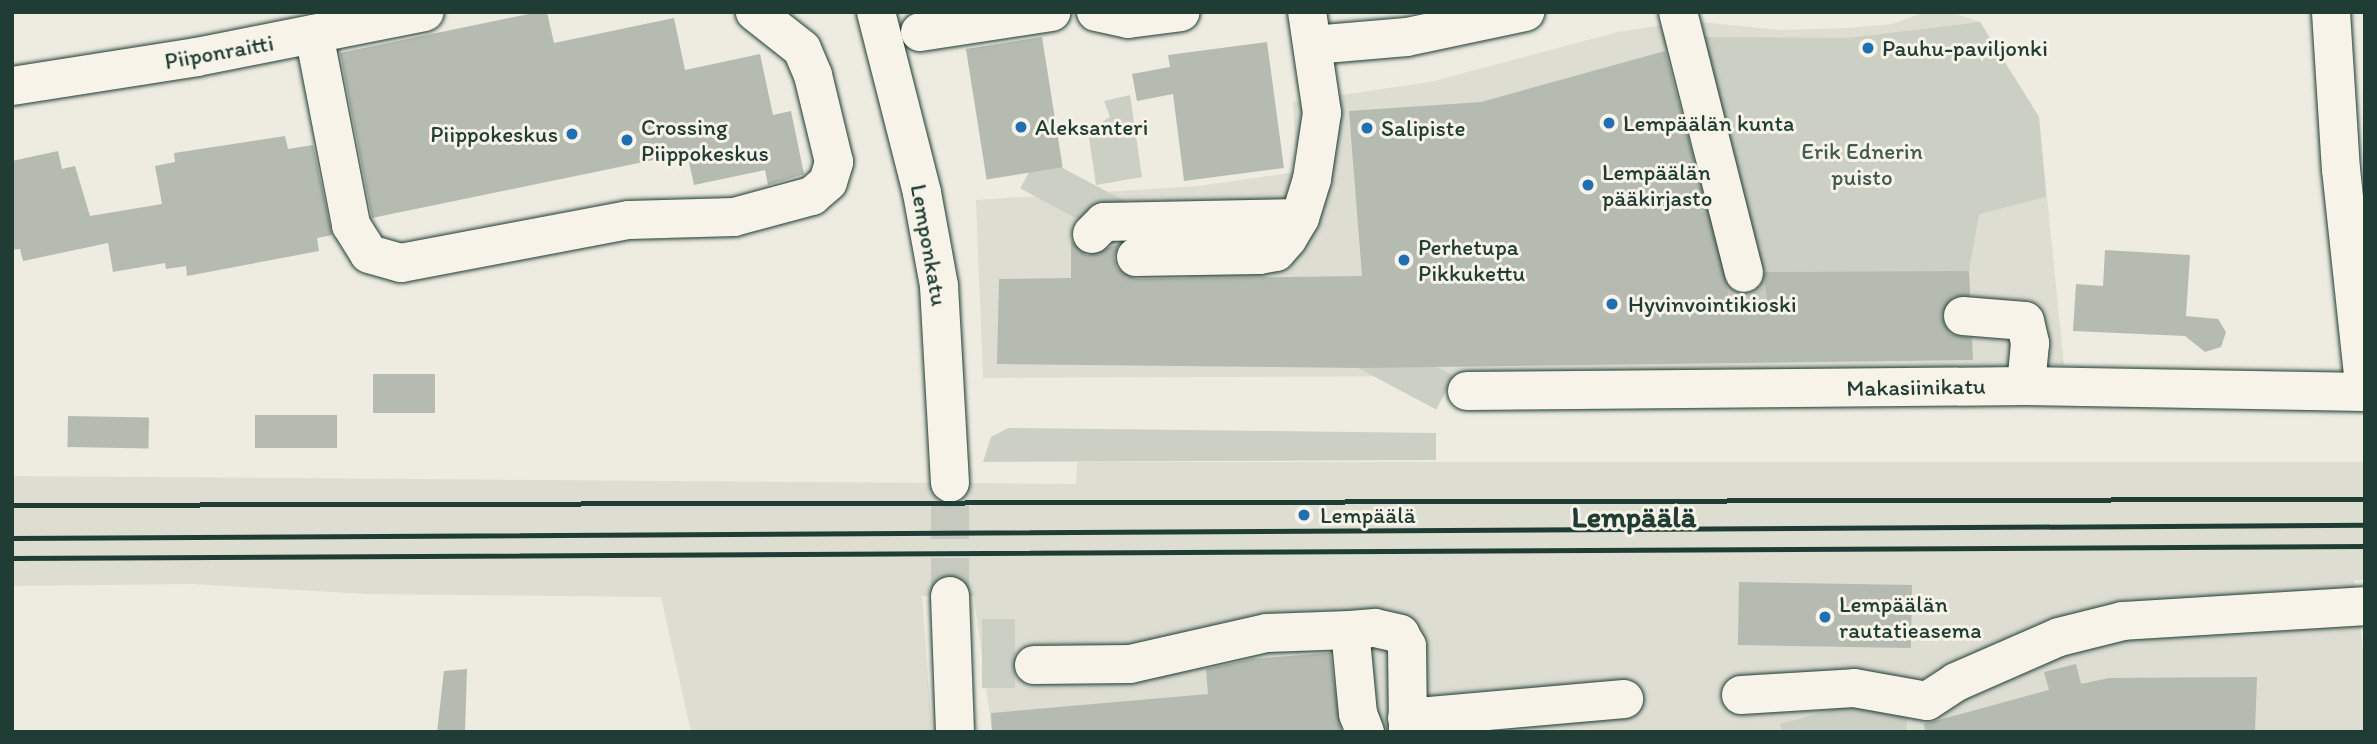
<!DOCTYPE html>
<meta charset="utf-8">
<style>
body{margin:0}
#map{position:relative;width:2377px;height:744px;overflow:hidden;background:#eeece1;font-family:Itim,sans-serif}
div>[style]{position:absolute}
.built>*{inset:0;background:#ddddd2}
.green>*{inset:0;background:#cccfc4;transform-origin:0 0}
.building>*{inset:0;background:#b5bbb0;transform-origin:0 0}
.minor-tunnel>*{height:38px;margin-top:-19px;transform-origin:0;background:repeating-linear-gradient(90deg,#c5c9be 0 38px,transparent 0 57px)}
.roads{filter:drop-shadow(0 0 2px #1f3d34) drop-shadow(0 0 2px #1f3d34)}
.minor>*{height:38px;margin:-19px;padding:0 19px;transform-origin:19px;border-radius:19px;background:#f7f3e8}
.rail>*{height:5px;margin:-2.5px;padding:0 2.5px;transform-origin:2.5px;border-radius:2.5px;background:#1f3d34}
.dots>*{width:19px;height:19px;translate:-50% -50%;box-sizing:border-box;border:4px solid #f7f3e8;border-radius:50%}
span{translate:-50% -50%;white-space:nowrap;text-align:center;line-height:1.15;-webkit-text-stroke:6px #f7f3e8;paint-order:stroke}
.poi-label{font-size:23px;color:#1f3d34}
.left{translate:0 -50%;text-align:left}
.right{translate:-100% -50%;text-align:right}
.street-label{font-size:23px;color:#1f3d34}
.park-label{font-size:23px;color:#425a51}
.district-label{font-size:30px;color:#1f3d34;font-weight:700}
.frame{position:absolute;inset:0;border:14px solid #1f3d34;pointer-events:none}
</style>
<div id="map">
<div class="built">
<div style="clip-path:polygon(1926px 12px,1951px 12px,1980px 22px,2039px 117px,2064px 365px,1454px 376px,983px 378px,976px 200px,1198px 186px,1297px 172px,1293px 102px,1430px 82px,1618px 32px,1691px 21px,1780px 30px,1848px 28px,1892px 24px)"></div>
<div style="clip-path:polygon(1077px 462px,2365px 462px,2365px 580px,2354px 580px,2365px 664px,2365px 732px,992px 732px,974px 596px,922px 596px,932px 732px,691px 732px,661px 597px,367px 594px,192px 584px,12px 586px,12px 476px,1076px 484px)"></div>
</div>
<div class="green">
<div style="clip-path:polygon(1980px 22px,2039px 117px,2046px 197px,1979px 214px,1969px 271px,1973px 360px,1913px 360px,1752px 334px,1758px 265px,1699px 37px,1848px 38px)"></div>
<div style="clip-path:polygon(1130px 95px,1142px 177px,1096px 185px,1088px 131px,1110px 117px,1104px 101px)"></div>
<div style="left:1454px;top:376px;width:38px;height:471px;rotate:118deg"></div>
<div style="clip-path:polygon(1008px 428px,1436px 433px,1436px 460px,983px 462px,991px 437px)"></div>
<div style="left:982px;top:619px;width:33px;height:69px"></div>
<div style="clip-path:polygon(1844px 706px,1908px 714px,1906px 732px,1782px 732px,1780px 724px)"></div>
</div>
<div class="building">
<div style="clip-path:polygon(538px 12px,547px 12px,554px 43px,674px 18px,685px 70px,760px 54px,773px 115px,791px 111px,804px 174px,768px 185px,765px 170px,694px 185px,687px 153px,372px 218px,340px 53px)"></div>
<div style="left:1042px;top:37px;width:132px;height:77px;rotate:81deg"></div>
<div style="clip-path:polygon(1267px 42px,1284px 168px,1184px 181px,1173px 94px,1137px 101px,1132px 74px,1170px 67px,1168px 55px)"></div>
<div style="clip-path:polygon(1665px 51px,1729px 289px,1750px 294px,1760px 288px,1765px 272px,1969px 271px,1970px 295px,1953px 297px,1941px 315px,1950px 334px,1972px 339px,1973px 360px,1361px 368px,997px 364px,999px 279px,1071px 278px,1071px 241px,1087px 255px,1119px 244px,1114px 257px,1117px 268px,1136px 279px,1362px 276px,1349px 111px,1481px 102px)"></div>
<div style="clip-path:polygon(285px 136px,288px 149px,313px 145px,332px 235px,317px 238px,319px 251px,187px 276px,186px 266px,166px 269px,165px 263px,113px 272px,108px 243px,23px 261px,20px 249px,12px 250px,12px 161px,58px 151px,62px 169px,75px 166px,90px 216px,162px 204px,155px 166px,175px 162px,174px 153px)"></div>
<div style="clip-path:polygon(2105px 250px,2190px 255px,2186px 316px,2218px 319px,2226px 332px,2221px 347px,2205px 352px,2185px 336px,2073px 331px,2076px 284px,2103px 286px)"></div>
<div style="left:373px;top:374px;width:62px;height:39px"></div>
<div style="left:255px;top:415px;width:82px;height:33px"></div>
<div style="left:68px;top:416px;width:81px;height:31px;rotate:1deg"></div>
<div style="left:1739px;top:582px;width:173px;height:63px;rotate:1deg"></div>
<div style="clip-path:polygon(1330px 653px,1341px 732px,992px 732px,991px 713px,1208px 694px,1206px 669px,1252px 659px)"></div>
<div style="clip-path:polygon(2076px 664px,2081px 684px,2109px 678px,2257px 677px,2255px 732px,1925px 732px,1924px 724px,2049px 690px,2044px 672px)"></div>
<div style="clip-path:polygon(467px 669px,465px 732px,437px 732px,444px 671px)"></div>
</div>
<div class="minor-tunnel">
<div style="left:1744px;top:273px;width:48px;rotate:81.5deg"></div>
<div style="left:950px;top:596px;width:113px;rotate:-90deg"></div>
</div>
<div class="roads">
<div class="minor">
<div style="left:876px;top:12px;width:187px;rotate:75.7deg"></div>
<div style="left:922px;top:193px;width:95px;rotate:79.6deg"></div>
<div style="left:939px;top:286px;width:197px;rotate:86.8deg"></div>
<div style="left:1096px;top:12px;width:33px;rotate:12deg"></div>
<div style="left:1128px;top:19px;width:53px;rotate:-7.5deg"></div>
<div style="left:1678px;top:12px;width:269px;rotate:75.8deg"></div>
<div style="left:2331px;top:12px;width:157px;rotate:86.4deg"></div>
<div style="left:2341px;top:169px;width:224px;rotate:83.9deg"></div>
<div style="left:920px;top:32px;width:133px;rotate:-8.7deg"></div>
<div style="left:314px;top:34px;width:195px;rotate:79deg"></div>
<div style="left:351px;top:225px;width:34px;rotate:58deg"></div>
<div style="left:369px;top:254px;width:33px;rotate:16deg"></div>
<div style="left:401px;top:263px;width:232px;rotate:-10.7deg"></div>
<div style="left:629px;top:220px;width:105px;rotate:-1.6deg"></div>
<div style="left:734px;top:217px;width:81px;rotate:-15.1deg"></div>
<div style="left:812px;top:196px;width:21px;rotate:-41deg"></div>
<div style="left:828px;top:182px;width:21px;rotate:-73deg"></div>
<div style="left:834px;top:162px;width:89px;rotate:-103.6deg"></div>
<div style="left:813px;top:75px;width:28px;rotate:-113deg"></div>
<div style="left:802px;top:49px;width:60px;rotate:-141.8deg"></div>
<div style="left:1313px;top:45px;width:94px;rotate:-4.9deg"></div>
<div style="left:1407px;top:37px;width:121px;rotate:-12deg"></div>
<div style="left:12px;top:86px;width:187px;rotate:-8.9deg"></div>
<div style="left:197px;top:57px;width:232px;rotate:-11.2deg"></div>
<div style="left:1092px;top:234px;width:17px;rotate:-45deg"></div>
<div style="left:1104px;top:222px;width:196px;rotate:-1.2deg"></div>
<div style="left:1136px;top:257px;width:123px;rotate:-0.9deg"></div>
<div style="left:1259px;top:255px;width:17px;rotate:-10deg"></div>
<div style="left:1276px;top:252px;width:18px;rotate:-49deg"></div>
<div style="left:1288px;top:238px;width:23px;rotate:-59deg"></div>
<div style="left:1300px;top:218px;width:41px;rotate:-72.9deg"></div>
<div style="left:1312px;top:179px;width:67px;rotate:-81.4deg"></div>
<div style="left:1322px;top:113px;width:102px;rotate:-98.4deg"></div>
<div style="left:1963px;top:316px;width:62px;rotate:4.6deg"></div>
<div style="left:2025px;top:321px;width:23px;rotate:77deg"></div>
<div style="left:2030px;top:343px;width:43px;rotate:95.3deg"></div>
<div style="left:1467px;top:391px;width:559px;rotate:-0.51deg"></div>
<div style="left:2026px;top:386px;width:339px;rotate:1deg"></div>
<div style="left:950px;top:596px;width:136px;rotate:87.9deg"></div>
<div style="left:1034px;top:665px;width:96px;rotate:-0.6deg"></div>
<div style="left:1130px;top:664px;width:140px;rotate:-12.8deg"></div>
<div style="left:1267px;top:633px;width:83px;rotate:-2.1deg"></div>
<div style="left:1741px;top:695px;width:113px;rotate:-3.5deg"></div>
<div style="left:1854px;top:688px;width:74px;rotate:10.1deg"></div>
<div style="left:1927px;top:701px;width:35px;rotate:-33deg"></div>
<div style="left:1956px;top:682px;width:112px;rotate:-23.6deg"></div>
<div style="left:2059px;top:637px;width:66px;rotate:-14deg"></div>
<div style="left:2123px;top:621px;width:242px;rotate:-3.5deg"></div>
<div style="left:1407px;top:718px;width:218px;rotate:-5deg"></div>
<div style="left:1365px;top:732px;width:19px;rotate:-111deg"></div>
<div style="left:1358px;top:714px;width:84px;rotate:-95.4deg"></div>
<div style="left:1350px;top:630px;width:25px;rotate:-5deg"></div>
<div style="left:1375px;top:628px;width:26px;rotate:13deg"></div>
<div style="left:1400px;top:634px;width:14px;rotate:60deg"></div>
<div style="left:1407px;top:646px;width:86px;rotate:89.3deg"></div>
</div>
</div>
<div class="rail">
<div style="left:12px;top:505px;width:2353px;rotate:-0.15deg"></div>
<div style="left:12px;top:538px;width:2353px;rotate:-0.32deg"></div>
<div style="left:12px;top:558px;width:2353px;rotate:-0.29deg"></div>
</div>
<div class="dots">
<div style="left:1868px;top:48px;background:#1f6fb2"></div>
<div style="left:1609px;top:123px;background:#1f6fb2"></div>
<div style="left:1021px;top:127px;background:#1f6fb2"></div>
<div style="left:1367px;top:128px;background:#1f6fb2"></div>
<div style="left:572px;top:134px;background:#1f6fb2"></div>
<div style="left:627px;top:140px;background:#1f6fb2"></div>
<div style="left:1588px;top:185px;background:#1f6fb2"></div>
<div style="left:1404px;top:260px;background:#1f6fb2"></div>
<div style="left:1612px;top:304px;background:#1f6fb2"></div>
<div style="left:1304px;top:515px;background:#1f6fb2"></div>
<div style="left:1825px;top:617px;background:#1f6fb2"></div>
</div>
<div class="poi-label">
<span class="left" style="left:1882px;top:48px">Pauhu-paviljonki</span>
<span class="left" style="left:1623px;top:123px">Lempäälän kunta</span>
<span class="left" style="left:641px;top:140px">Crossing<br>Piippokeskus</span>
<span class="left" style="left:1035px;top:127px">Aleksanteri</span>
<span class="left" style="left:1381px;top:128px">Salipiste</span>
<span class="right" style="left:558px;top:134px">Piippokeskus</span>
<span class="left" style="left:1602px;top:185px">Lempäälän<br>pääkirjasto</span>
<span class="left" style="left:1418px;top:260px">Perhetupa<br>Pikkukettu</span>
<span class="left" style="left:1628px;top:304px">Hyvinvointikioski</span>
<span class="left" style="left:1320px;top:515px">Lempäälä</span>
<span class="left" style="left:1839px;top:617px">Lempäälän<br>rautatieasema</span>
</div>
<div class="street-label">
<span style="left:219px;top:52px;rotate:-10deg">Piiponraitti</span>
<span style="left:929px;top:245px;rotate:80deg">Lemponkatu</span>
<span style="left:1916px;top:387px;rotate:-1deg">Makasiinikatu</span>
</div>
<div class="park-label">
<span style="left:1862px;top:164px">Erik Ednerin<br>puisto</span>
</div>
<div class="district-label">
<span style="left:1634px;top:517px">Lempäälä</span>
</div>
<div class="frame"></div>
</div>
